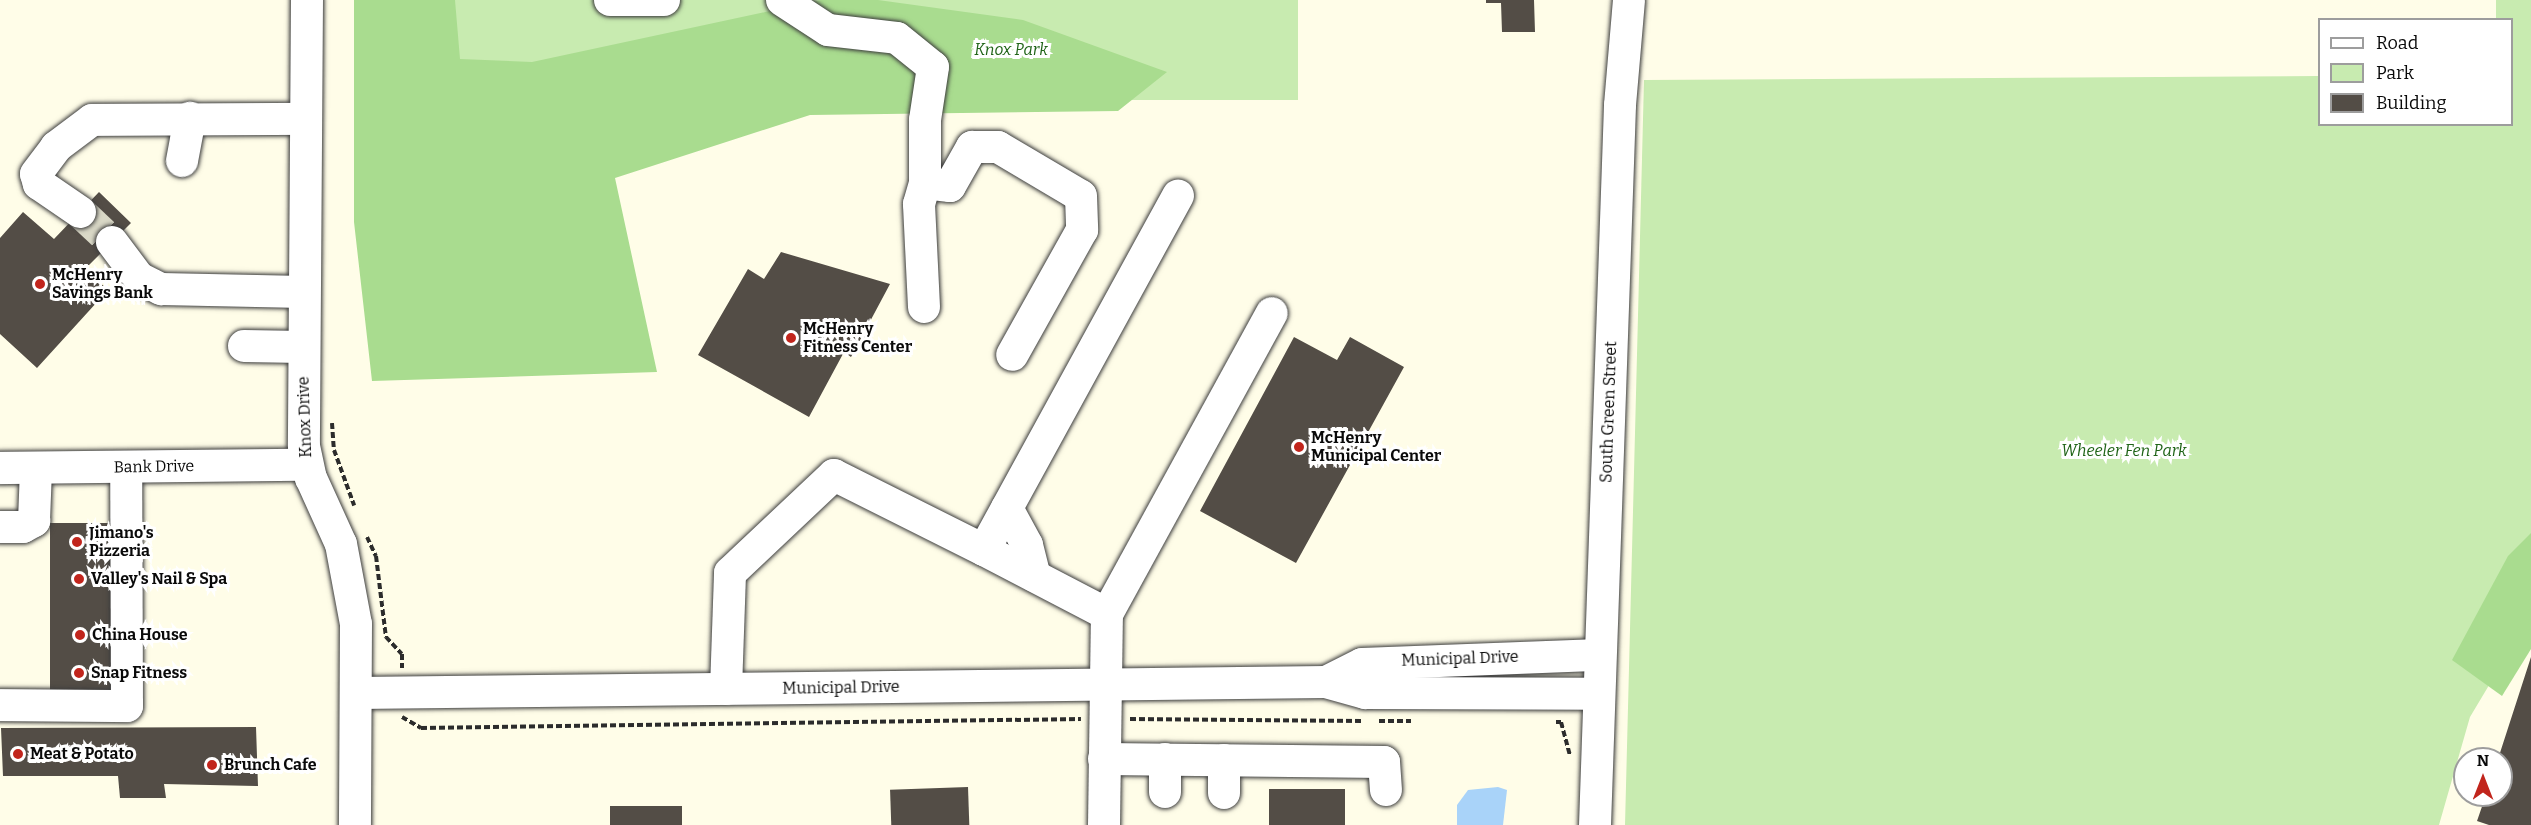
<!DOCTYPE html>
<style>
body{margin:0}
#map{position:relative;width:2531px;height:825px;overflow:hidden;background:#fffde8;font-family:Bitter,serif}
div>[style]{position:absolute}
.green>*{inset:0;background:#c8ebb0;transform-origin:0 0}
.forest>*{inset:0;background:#a9dc8f}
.water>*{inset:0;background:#a9d3f9}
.building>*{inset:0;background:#534d46;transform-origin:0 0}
.minor-tunnel>*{height:32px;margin-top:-16px;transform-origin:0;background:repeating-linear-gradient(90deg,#dad9c7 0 32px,transparent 0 48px)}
.path>*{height:4px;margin-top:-2px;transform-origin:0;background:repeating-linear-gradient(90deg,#2c2c2c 0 6px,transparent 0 9px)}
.roads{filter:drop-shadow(0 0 2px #3d3d3d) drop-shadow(0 0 2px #3d3d3d)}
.minor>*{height:32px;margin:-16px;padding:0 16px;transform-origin:16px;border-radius:16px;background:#fff}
.dots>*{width:16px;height:16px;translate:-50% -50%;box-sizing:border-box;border:3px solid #fff;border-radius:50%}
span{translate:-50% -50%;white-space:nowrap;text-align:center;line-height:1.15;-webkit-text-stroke:6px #fff;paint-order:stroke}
.park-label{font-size:16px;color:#206418;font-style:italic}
.poi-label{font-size:16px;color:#0a0a0a;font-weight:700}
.left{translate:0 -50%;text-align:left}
.street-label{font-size:16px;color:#0a0a0a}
.legend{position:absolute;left:2318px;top:18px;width:195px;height:108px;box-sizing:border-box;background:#fff;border:2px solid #9d9d9d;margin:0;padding:8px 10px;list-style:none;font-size:18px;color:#0a0a0a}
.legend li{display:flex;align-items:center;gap:12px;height:30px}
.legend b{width:30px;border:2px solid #9d9d9d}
.north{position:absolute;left:2453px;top:747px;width:60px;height:60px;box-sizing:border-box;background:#fff;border:2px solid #9d9d9d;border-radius:50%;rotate:0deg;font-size:16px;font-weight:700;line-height:24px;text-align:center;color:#0a0a0a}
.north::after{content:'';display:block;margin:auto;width:21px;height:27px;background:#c1251c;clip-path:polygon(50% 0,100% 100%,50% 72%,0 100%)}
</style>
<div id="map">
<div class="green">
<div style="left:373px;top:0;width:925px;height:100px"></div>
<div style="clip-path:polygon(2496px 0,2531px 0,2531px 615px,2470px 717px,2439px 825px,1625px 825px,1644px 80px,2319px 76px,2320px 124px,2512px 124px,2512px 20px,2496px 19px)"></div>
</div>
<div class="forest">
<div style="clip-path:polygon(354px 0,455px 0,460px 59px,532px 62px,821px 0,878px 0,1023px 20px,1167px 72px,1118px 111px,810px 115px,615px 178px,657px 372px,372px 381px,354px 222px)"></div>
<div style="clip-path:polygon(2531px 533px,2531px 649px,2502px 696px,2452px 660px,2508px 556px)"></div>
</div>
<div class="water">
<div style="clip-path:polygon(1498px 787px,1507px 790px,1503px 825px,1457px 825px,1457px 805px,1468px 790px)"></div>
</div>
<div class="building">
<div style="clip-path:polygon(1486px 0,1534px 0,1535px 32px,1502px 32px,1501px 3px,1486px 3px)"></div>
<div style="clip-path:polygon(99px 192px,131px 223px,85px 269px,108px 290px,37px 368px,0 334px,0 238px,23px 212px,54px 239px)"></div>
<div style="clip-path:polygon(781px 252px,890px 284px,851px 357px,844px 352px,809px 417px,698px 355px,748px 269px,764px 279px)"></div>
<div style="clip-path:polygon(1294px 337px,1337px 360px,1350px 337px,1404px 367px,1296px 563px,1200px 511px)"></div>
<div style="left:50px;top:523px;width:65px;height:173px"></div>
<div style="clip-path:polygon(2531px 657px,2531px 825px,2489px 825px,2477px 821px,2486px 795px,2501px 795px,2501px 759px,2498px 759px)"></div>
<div style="clip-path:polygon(256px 727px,258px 786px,164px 784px,166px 798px,120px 798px,118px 776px,3px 776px,1px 728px)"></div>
<div style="left:968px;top:787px;width:38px;height:78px;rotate:88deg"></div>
<div style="left:1269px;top:789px;width:76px;height:36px"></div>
<div style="left:610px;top:806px;width:72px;height:19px"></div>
</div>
<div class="minor-tunnel">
<div style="left:80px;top:212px;width:44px;rotate:43.2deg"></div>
</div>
<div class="path">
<div style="left:332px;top:423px;width:27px;rotate:86deg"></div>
<div style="left:334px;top:450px;width:59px;rotate:70deg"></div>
<div style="left:367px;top:537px;width:21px;rotate:65deg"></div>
<div style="left:376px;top:556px;width:82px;rotate:83deg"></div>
<div style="left:386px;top:637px;width:23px;rotate:47deg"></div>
<div style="left:402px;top:654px;width:14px;rotate:90deg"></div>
<div style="left:402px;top:717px;width:22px;rotate:30deg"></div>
<div style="left:421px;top:728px;width:660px;rotate:-0.78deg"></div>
<div style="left:1130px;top:719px;width:233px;rotate:0.5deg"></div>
<div style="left:1379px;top:721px;width:32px"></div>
<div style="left:1556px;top:722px;width:5px"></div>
<div style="left:1561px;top:722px;width:35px;rotate:75deg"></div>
</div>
<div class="roads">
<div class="minor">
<div style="left:307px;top:0;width:446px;rotate:90.4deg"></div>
<div style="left:304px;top:446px;width:33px;rotate:78deg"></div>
<div style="left:311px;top:478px;width:72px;rotate:65.6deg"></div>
<div style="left:341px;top:544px;width:81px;rotate:79.4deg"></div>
<div style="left:356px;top:624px;width:201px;rotate:90.3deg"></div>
<div style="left:610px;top:0;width:54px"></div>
<div style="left:782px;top:0;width:55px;rotate:33.1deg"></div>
<div style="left:828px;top:30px;width:69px;rotate:6.6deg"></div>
<div style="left:897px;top:38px;width:46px;rotate:38.9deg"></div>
<div style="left:933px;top:67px;width:54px;rotate:98.6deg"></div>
<div style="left:925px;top:120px;width:63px;rotate:90deg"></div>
<div style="left:182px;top:161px;width:44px;rotate:-79.5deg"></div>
<div style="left:80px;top:212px;width:50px;rotate:-145.7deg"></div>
<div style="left:39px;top:184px;width:10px;rotate:-107deg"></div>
<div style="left:36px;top:174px;width:34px;rotate:-53deg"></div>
<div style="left:56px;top:147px;width:45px;rotate:-36.9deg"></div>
<div style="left:92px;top:120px;width:214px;rotate:-0.3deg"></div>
<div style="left:112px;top:242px;width:45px;rotate:53.1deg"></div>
<div style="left:139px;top:278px;width:25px;rotate:27deg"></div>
<div style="left:161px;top:289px;width:143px;rotate:1.2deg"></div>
<div style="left:924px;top:307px;width:103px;rotate:-92.8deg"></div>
<div style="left:919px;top:204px;width:22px;rotate:-74deg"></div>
<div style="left:925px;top:183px;width:25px;rotate:7deg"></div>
<div style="left:950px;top:186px;width:45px;rotate:-60.6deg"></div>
<div style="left:972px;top:147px;width:26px"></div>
<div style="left:998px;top:147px;width:96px;rotate:30.6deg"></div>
<div style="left:1081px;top:196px;width:34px;rotate:88deg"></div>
<div style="left:1082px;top:230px;width:143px;rotate:119.2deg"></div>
<div style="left:244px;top:346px;width:59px;rotate:1deg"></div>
<div style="left:0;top:468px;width:307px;rotate:-0.6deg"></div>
<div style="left:1007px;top:508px;width:42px;rotate:61.6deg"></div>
<div style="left:1027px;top:545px;width:32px;rotate:76deg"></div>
<div style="left:0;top:527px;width:23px"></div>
<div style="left:23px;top:527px;width:13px;rotate:-29deg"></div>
<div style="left:34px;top:521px;width:53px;rotate:-87.8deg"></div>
<div style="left:1107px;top:614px;width:343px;rotate:-61.3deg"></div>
<div style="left:1326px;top:682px;width:40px;rotate:-26.6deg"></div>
<div style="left:1362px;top:664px;width:238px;rotate:-2.2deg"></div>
<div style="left:726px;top:689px;width:116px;rotate:-88deg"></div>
<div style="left:730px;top:573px;width:143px;rotate:-43.3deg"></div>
<div style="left:834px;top:475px;width:168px;rotate:26.6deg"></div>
<div style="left:357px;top:693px;width:969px;rotate:-0.65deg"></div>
<div style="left:1326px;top:682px;width:41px;rotate:15.8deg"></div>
<div style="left:1365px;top:693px;width:233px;rotate:0.2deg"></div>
<div style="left:0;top:705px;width:127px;rotate:0.5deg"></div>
<div style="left:127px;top:706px;width:238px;rotate:-90.2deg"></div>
<div style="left:1104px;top:759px;width:280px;rotate:0.6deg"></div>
<div style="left:1384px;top:762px;width:28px;rotate:86deg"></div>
<div style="left:1165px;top:759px;width:33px;rotate:90deg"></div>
<div style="left:1224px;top:760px;width:33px;rotate:90deg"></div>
<div style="left:1104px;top:825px;width:211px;rotate:-89.2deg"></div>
<div style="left:1107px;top:614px;width:139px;rotate:-152.5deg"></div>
<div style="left:984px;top:550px;width:404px;rotate:-61.3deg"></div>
<div style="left:1595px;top:825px;width:720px;rotate:-88.01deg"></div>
<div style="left:1620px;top:105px;width:105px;rotate:-85.1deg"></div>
</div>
</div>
<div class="dots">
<div style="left:40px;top:284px;background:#c1251c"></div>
<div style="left:791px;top:338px;background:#c1251c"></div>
<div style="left:1299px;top:447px;background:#c1251c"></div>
<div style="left:77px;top:542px;background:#c1251c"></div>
<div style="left:79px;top:579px;background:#c1251c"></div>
<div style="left:80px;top:635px;background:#c1251c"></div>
<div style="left:79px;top:673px;background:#c1251c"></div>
<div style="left:18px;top:754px;background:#c1251c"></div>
<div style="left:212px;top:765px;background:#c1251c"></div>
</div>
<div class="park-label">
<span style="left:1011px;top:50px">Knox Park</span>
<span style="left:2124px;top:451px">Wheeler Fen Park</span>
</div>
<div class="poi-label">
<span class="left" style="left:52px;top:284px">McHenry<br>Savings Bank</span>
<span class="left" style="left:803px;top:338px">McHenry<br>Fitness Center</span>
<span class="left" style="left:1311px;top:447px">McHenry<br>Municipal Center</span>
<span class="left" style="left:89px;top:542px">Jimano's<br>Pizzeria</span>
<span class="left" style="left:91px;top:579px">Valley's Nail &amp; Spa</span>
<span class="left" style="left:92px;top:635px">China House</span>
<span class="left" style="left:91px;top:673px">Snap Fitness</span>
<span class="left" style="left:30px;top:754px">Meat &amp; Potato</span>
<span class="left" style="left:224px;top:765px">Brunch Cafe</span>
</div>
<div class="street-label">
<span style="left:1609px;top:412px;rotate:-88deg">South Green Street</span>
<span style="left:305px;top:417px;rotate:-92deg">Knox Drive</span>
<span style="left:154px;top:467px;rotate:-1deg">Bank Drive</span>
<span style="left:1460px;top:659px;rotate:-2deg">Municipal Drive</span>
<span style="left:841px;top:688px;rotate:-1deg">Municipal Drive</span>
</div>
<ul class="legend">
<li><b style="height:8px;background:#fff"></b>Road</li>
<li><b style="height:16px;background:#c8ebb0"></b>Park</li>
<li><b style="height:16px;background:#534d46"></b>Building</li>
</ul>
<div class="north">N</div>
</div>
